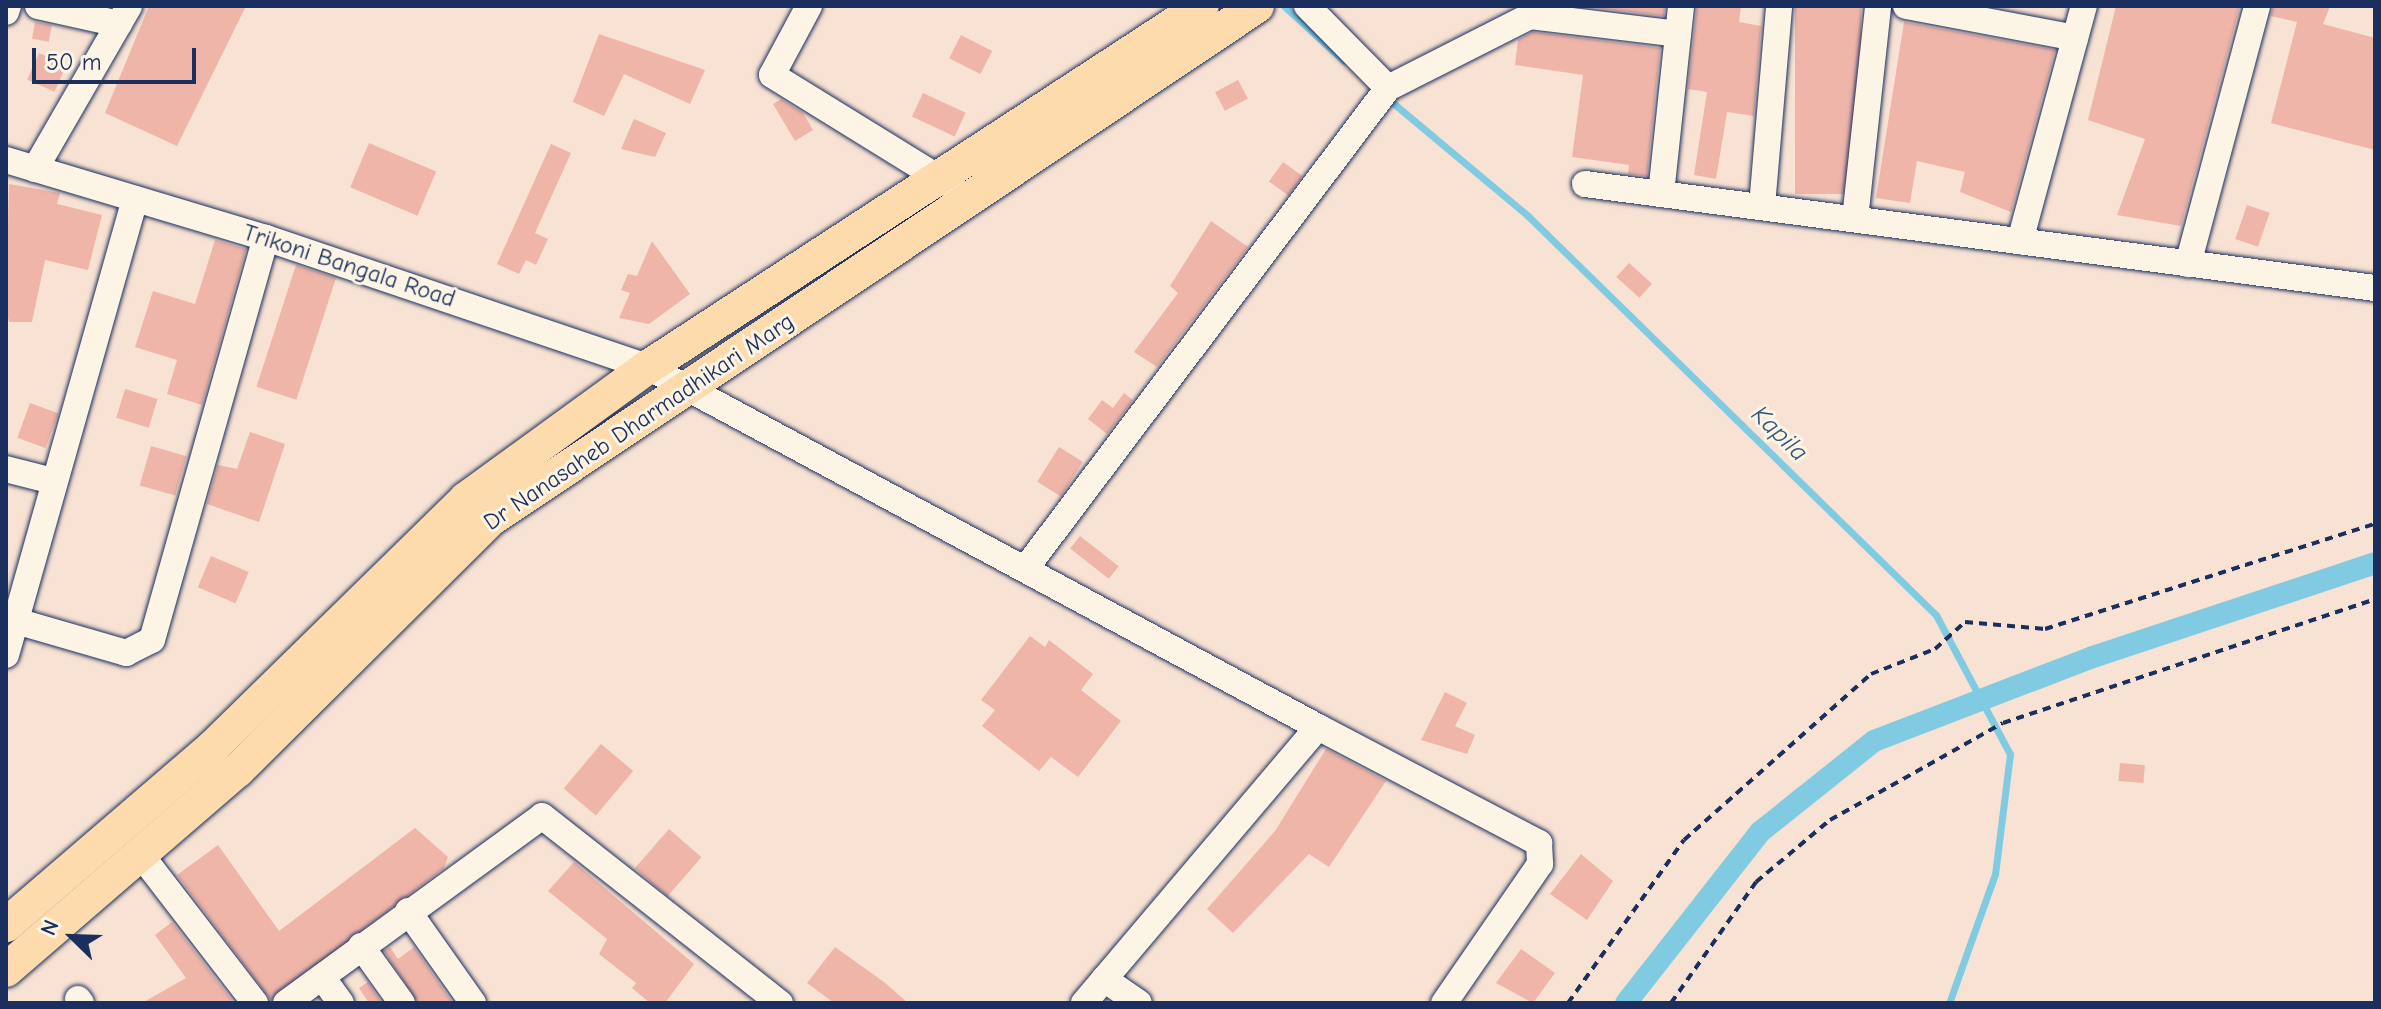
<!DOCTYPE html>
<style>
body{margin:0}
#map{position:relative;width:2381px;height:1009px;overflow:hidden;background:#f8e2d3;font-family:"Comic Neue",sans-serif}
div>[style]{position:absolute}
.stream>*{height:7px;margin:-3.5px;padding:0 3.5px;transform-origin:3.5px;border-radius:3.5px;background:#81cbe2}
.canal>*{height:22px;margin:-11px;padding:0 11px;transform-origin:11px;border-radius:11px;background:#81cbe2}
.building>*{inset:0;background:#efb5a9;transform-origin:0 0}
.path>*{height:4px;margin-top:-2px;transform-origin:0;background:repeating-linear-gradient(90deg,#1b2f5e 0 8px,transparent 0 14px)}
.roads{filter:drop-shadow(0 0 2px #1b2f5e) drop-shadow(0 0 2px #1b2f5e)}
.minor>*{height:26px;margin:-13px;padding:0 13px;transform-origin:13px;border-radius:13px;background:#fcf5e5}
.major>*{height:34px;margin:-17px;padding:0 17px;transform-origin:17px;border-radius:17px;background:#fedbac}
span{translate:-50% -50%;white-space:nowrap;text-align:center;line-height:1.15;-webkit-text-stroke:6px #fcf5e5;paint-order:stroke}
.street-label{font-size:24px;color:#1b2f5e}
.water-label{font-size:26px;color:#34567f;font-style:italic}
.frame{position:absolute;inset:0;border:8px solid #1b2f5e;pointer-events:none}
.north{position:absolute;left:32px;top:897px;width:80px;height:80px;-webkit-text-stroke:6px #fcf5e5;paint-order:stroke;rotate:293deg;font-size:22px;font-weight:700;line-height:32px;text-align:center;color:#1b2f5e}
.north::after{content:'';display:block;margin:auto;width:28px;height:36px;background:#1b2f5e;clip-path:polygon(50% 0,100% 100%,50% 72%,0 100%)}
.scale{position:absolute;left:32px;top:48px;width:164px;height:36px;box-sizing:border-box;border:4px solid #1b2f5e;border-top:0;padding-left:10px;font-size:24px;line-height:28px;white-space:nowrap;color:#1b2f5e;-webkit-text-stroke:6px #fcf5e5;paint-order:stroke}
</style>
<div id="map">
<div class="stream">
<div style="left:1284px;top:6px;width:81px;rotate:42.5deg"></div>
<div style="left:1387px;top:98px;width:184px;rotate:39.9deg"></div>
<div style="left:1528px;top:216px;width:571px;rotate:44.36deg"></div>
<div style="left:1936px;top:615px;width:157px;rotate:62deg"></div>
<div style="left:2010px;top:754px;width:121px;rotate:97.1deg"></div>
<div style="left:1995px;top:874px;width:137px;rotate:109.6deg"></div>
</div>
<div class="canal">
<div style="left:1626px;top:1003px;width:217px;rotate:-51.9deg"></div>
<div style="left:1760px;top:832px;width:146px;rotate:-38.6deg"></div>
<div style="left:1874px;top:741px;width:231px;rotate:-21deg"></div>
<div style="left:2090px;top:658px;width:300px;rotate:-18.4deg"></div>
</div>
<div class="building">
<div style="clip-path:polygon(149px 6px,246px 6px,177px 146px,105px 113px)"></div>
<div style="clip-path:polygon(1580px 6px,1665px 6px,1664px 16px)"></div>
<div style="clip-path:polygon(1697px 6px,1741px 6px,1739px 22px,1761px 26px,1754px 116px,1727px 112px,1716px 179px,1694px 175px,1707px 92px,1688px 89px)"></div>
<div style="left:1795px;top:6px;width:66px;height:188px"></div>
<div style="clip-path:polygon(2116px 6px,2240px 6px,2181px 226px,2117px 215px,2145px 139px,2088px 120px)"></div>
<div style="clip-path:polygon(2273px 6px,2330px 6px,2323px 24px,2375px 38px,2375px 150px,2271px 123px,2297px 22px,2271px 16px)"></div>
<div style="left:35px;top:22px;width:17px;height:17px;rotate:10deg"></div>
<div style="clip-path:polygon(1904px 22px,2055px 50px,2011px 212px,1960px 192px,1965px 172px,1917px 161px,1910px 203px,1876px 198px)"></div>
<div style="clip-path:polygon(1533px 32px,1660px 48px,1647px 176px,1628px 174px,1629px 165px,1572px 157px,1583px 75px,1515px 65px,1518px 40px)"></div>
<div style="clip-path:polygon(599px 34px,705px 70px,690px 104px,624px 74px,604px 116px,573px 102px)"></div>
<div style="left:961px;top:35px;width:35px;height:26px;rotate:27deg"></div>
<div style="left:39px;top:53px;width:30px;height:29px;rotate:24deg"></div>
<div style="left:1238px;top:80px;width:21px;height:26px;rotate:62deg"></div>
<div style="left:923px;top:93px;width:47px;height:26px;rotate:25deg"></div>
<div style="clip-path:polygon(781px 99px,803px 113px,813px 130px,795px 141px,773px 104px)"></div>
<div style="clip-path:polygon(634px 119px,666px 133px,655px 157px,621px 149px)"></div>
<div style="left:369px;top:143px;width:73px;height:48px;rotate:23deg"></div>
<div style="clip-path:polygon(551px 144px,571px 153px,535px 233px,548px 239px,536px 265px,526px 260px,519px 274px,497px 264px)"></div>
<div style="left:1283px;top:162px;width:24px;height:24px;rotate:36deg"></div>
<div style="clip-path:polygon(9px 184px,60px 193px,57px 204px,102px 215px,88px 270px,45px 260px,32px 322px,9px 322px,6px 307px)"></div>
<div style="left:2247px;top:205px;width:24px;height:36px;rotate:19deg"></div>
<div style="clip-path:polygon(1211px 221px,1248px 247px,1157px 367px,1134px 352px,1178px 293px,1170px 286px)"></div>
<div style="clip-path:polygon(215px 240px,246px 249px,202px 405px,167px 394px,177px 360px,135px 347px,153px 291px,195px 304px)"></div>
<div style="clip-path:polygon(652px 241px,690px 294px,649px 324px,619px 318px,630px 293px,621px 290px,628px 274px,637px 276px)"></div>
<div style="left:1629px;top:263px;width:31px;height:19px;rotate:42deg"></div>
<div style="left:296px;top:265px;width:42px;height:128px;rotate:18deg"></div>
<div style="left:125px;top:389px;width:34px;height:30px;rotate:17deg"></div>
<div style="clip-path:polygon(1124px 393px,1133px 400px,1107px 434px,1088px 419px,1102px 400px,1113px 408px)"></div>
<div style="left:30px;top:403px;width:30px;height:37px;rotate:20deg"></div>
<div style="clip-path:polygon(250px 432px,285px 444px,259px 522px,207px 504px,218px 465px,237px 469px)"></div>
<div style="left:151px;top:446px;width:37px;height:41px;rotate:16deg"></div>
<div style="left:1059px;top:447px;width:28px;height:41px;rotate:32deg"></div>
<div style="left:1080px;top:536px;width:49px;height:16px;rotate:38deg"></div>
<div style="left:211px;top:556px;width:41px;height:34px;rotate:23deg"></div>
<div style="clip-path:polygon(1030px 636px,1045px 647px,1049px 640px,1093px 674px,1081px 690px,1121px 721px,1078px 777px,1051px 757px,1039px 771px,982px 726px,995px 710px,981px 700px)"></div>
<div style="clip-path:polygon(1445px 692px,1467px 703px,1455px 726px,1475px 735px,1467px 754px,1421px 740px)"></div>
<div style="left:601px;top:744px;width:42px;height:58px;rotate:40deg"></div>
<div style="clip-path:polygon(1326px 749px,1386px 781px,1329px 867px,1309px 854px,1233px 933px,1207px 909px,1275px 831px)"></div>
<div style="left:2120px;top:763px;width:25px;height:18px;rotate:5deg"></div>
<div style="clip-path:polygon(415px 828px,448px 857px,444px 868px,271px 1000px,177px 875px,218px 845px,279px 931px)"></div>
<div style="left:669px;top:829px;width:43px;height:52px;rotate:41deg"></div>
<div style="clip-path:polygon(1581px 854px,1613px 881px,1587px 920px,1550px 894px)"></div>
<div style="clip-path:polygon(574px 862px,694px 964px,665px 1003px,650px 1003px,632px 988px,636px 983px,599px 954px,607px 939px,548px 891px)"></div>
<div style="clip-path:polygon(172px 922px,232px 1000px,228px 1003px,142px 1003px,186px 978px,155px 935px)"></div>
<div style="clip-path:polygon(390px 947px,398px 959px,414px 947px,453px 1003px,418px 1003px,384px 951px)"></div>
<div style="clip-path:polygon(835px 947px,884px 982px,908px 1003px,834px 1003px,807px 983px)"></div>
<div style="clip-path:polygon(1521px 949px,1555px 973px,1533px 1003px,1496px 983px)"></div>
<div style="clip-path:polygon(368px 982px,382px 1003px,369px 1003px,359px 988px)"></div>
</div>
<div class="path">
<div style="left:1568px;top:1003px;width:200px;rotate:-54.6deg"></div>
<div style="left:1684px;top:840px;width:250px;rotate:-41.6deg"></div>
<div style="left:1871px;top:674px;width:69px;rotate:-21.3deg"></div>
<div style="left:1935px;top:649px;width:40px;rotate:-42deg"></div>
<div style="left:1965px;top:622px;width:80px;rotate:5deg"></div>
<div style="left:2045px;top:629px;width:346px;rotate:-17.7deg"></div>
<div style="left:1671px;top:1003px;width:148px;rotate:-54.9deg"></div>
<div style="left:1756px;top:882px;width:97px;rotate:-40deg"></div>
<div style="left:1830px;top:820px;width:198px;rotate:-29.3deg"></div>
<div style="left:2003px;top:723px;width:392px;rotate:-18.4deg"></div>
</div>
<div class="roads">
<div class="minor">
<div style="left:38px;top:6px;width:83px;rotate:12.5deg"></div>
<div style="left:809px;top:6px;width:78px;rotate:118.2deg"></div>
<div style="left:772px;top:75px;width:211px;rotate:31.7deg"></div>
<div style="left:1307px;top:6px;width:115px;rotate:45.4deg"></div>
<div style="left:1906px;top:6px;width:172px;rotate:10.7deg"></div>
<div style="left:6px;top:12px;width:6px;rotate:-72deg"></div>
<div style="left:6px;top:160px;width:271px;rotate:16.7deg"></div>
<div style="left:266px;top:238px;width:403px;rotate:18.7deg"></div>
<div style="left:648px;top:367px;width:761px;rotate:28.25deg"></div>
<div style="left:1318px;top:727px;width:362px;rotate:130.3deg"></div>
<div style="left:35px;top:169px;width:188px;rotate:-60deg"></div>
<div style="left:1585px;top:184px;width:797px;rotate:7.5deg"></div>
<div style="left:1661px;top:194px;width:189px;rotate:-83.9deg"></div>
<div style="left:1762px;top:206px;width:201px;rotate:-85.1deg"></div>
<div style="left:1855px;top:219px;width:214px;rotate:-83.8deg"></div>
<div style="left:2020px;top:241px;width:244px;rotate:-74.8deg"></div>
<div style="left:2188px;top:264px;width:267px;rotate:-75deg"></div>
<div style="left:6px;top:469px;width:49px;rotate:14.3deg"></div>
<div style="left:1026px;top:568px;width:601px;rotate:-52.98deg"></div>
<div style="left:1388px;top:88px;width:159px;rotate:-26.9deg"></div>
<div style="left:1530px;top:16px;width:149px;rotate:6.9deg"></div>
<div style="left:16px;top:621px;width:115px;rotate:16.2deg"></div>
<div style="left:126px;top:653px;width:29px;rotate:-27deg"></div>
<div style="left:152px;top:640px;width:418px;rotate:-74.2deg"></div>
<div style="left:6px;top:655px;width:474px;rotate:-74.2deg"></div>
<div style="left:1318px;top:727px;width:250px;rotate:27.7deg"></div>
<div style="left:1539px;top:843px;width:21px;rotate:87deg"></div>
<div style="left:1540px;top:864px;width:169px;rotate:124.6deg"></div>
<div style="left:141px;top:855px;width:187px;rotate:52.4deg"></div>
<div style="left:408px;top:911px;width:113px;rotate:54.8deg"></div>
<div style="left:361px;top:946px;width:70px;rotate:54.3deg"></div>
<div style="left:322px;top:977px;width:32px;rotate:54deg"></div>
<div style="left:1104px;top:979px;width:42px;rotate:34.4deg"></div>
<div style="left:78px;top:999px;width:5px;rotate:53deg"></div>
<div style="left:286px;top:1003px;width:317px;rotate:-36.1deg"></div>
<div style="left:542px;top:816px;width:303px;rotate:38.2deg"></div>
</div>
<div class="major">
<div style="left:6px;top:925px;width:274px;rotate:-40.7deg"></div>
<div style="left:214px;top:746px;width:353px;rotate:-44.4deg"></div>
<div style="left:466px;top:499px;width:225px;rotate:-36deg"></div>
<div style="left:648px;top:367px;width:661px;rotate:-33.09deg"></div>
<div style="left:6px;top:970px;width:306px;rotate:-40.8deg"></div>
<div style="left:238px;top:770px;width:356px;rotate:-44.8deg"></div>
<div style="left:491px;top:519px;width:922px;rotate:-33.81deg"></div>
</div>
</div>
<div class="street-label">
<span style="left:349px;top:266px;rotate:18deg">Trikoni Bangala Road</span>
<span style="left:639px;top:422px;rotate:-34deg">Dr Nanasaheb Dharmadhikari Marg</span>
</div>
<div class="water-label">
<span style="left:1779px;top:434px;rotate:44deg">Kapila</span>
</div>
<div class="frame"></div>
<div class="north">N</div>
<div class="scale">50 m</div>
</div>
